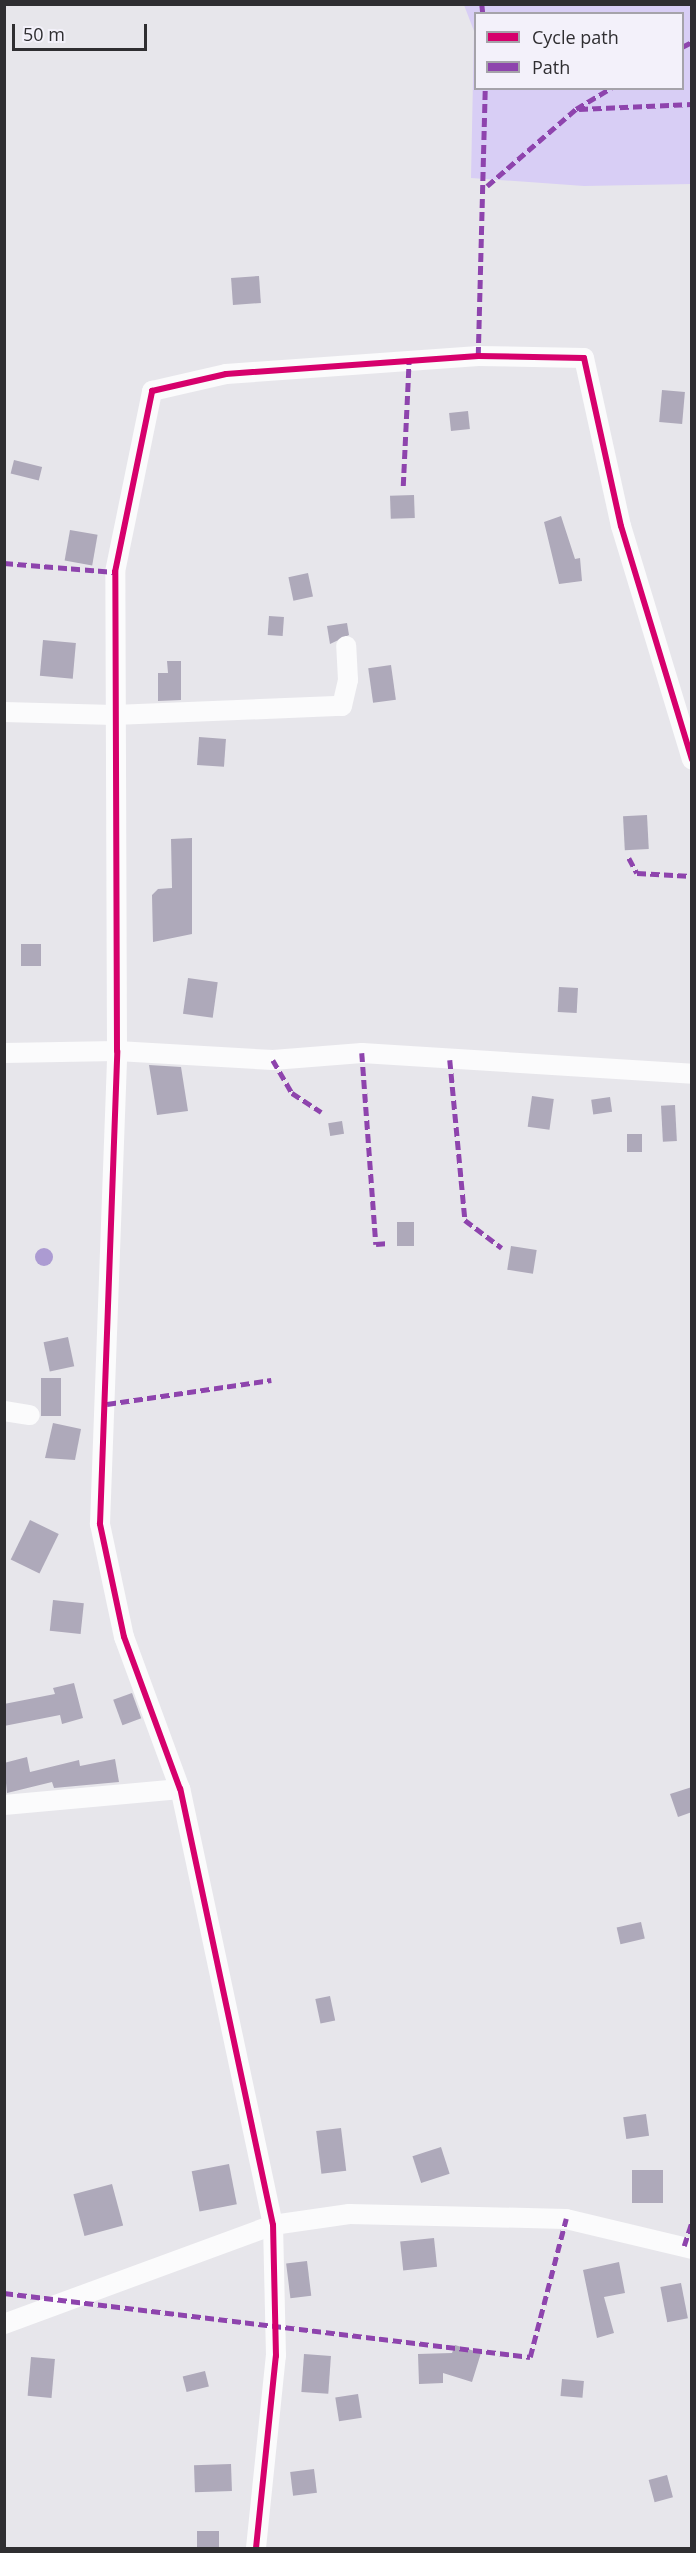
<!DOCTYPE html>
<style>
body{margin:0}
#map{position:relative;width:696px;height:2553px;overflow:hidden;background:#e7e6eb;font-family:"Open Sans",sans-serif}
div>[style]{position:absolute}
.green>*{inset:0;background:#d8cef5}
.water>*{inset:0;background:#ac9bd2}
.round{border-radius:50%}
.building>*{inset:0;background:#aea9ba;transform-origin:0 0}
.street>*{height:20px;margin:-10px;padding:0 10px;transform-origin:10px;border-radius:10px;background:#fbfbfc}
.quiet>*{height:4.5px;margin-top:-2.25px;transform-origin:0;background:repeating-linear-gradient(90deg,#8e44ad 0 9px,transparent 0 13.5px)}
.cycleway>*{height:6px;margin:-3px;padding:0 3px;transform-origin:3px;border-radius:3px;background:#d6006c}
span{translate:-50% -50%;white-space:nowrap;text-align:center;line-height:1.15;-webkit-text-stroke:6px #f3f1fa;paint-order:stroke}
.frame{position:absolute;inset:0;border:6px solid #2f2e31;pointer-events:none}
.legend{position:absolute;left:474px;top:12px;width:210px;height:78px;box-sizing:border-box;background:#f3f1fa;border:2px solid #a5a3aa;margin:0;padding:8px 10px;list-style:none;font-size:18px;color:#2f2e31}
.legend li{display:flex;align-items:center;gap:12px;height:30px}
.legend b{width:30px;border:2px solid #a5a3aa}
.scale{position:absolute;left:12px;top:24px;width:135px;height:27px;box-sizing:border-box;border:3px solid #2f2e31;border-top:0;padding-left:8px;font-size:18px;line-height:21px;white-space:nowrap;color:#2f2e31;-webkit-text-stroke:4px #f3f1fa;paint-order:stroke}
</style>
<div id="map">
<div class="green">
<div style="clip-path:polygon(evenodd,464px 5px,691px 5px,691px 184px,584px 186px,471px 178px,474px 31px,464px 5px,476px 14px,682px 14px,682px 88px,476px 88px,476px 14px)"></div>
</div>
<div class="water">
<div class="round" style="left:35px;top:1248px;width:18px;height:18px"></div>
</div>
<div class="building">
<div style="left:259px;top:276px;width:27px;height:28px;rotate:86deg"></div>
<div style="left:662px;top:390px;width:23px;height:32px;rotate:5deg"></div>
<div style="left:468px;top:411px;width:18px;height:19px;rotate:84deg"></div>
<div style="left:14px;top:460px;width:29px;height:14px;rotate:14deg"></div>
<div style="left:414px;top:495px;width:23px;height:24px;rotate:88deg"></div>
<div style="clip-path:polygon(561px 516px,575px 559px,580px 558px,582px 581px,559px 584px,544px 522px)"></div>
<div style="left:70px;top:530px;width:28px;height:31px;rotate:10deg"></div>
<div style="left:308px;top:573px;width:24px;height:20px;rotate:78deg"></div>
<div style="left:269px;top:616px;width:15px;height:19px;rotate:4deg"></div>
<div style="clip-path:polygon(347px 623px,349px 635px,330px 644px,327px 626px)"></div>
<div style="left:43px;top:640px;width:33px;height:36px;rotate:5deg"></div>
<div style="clip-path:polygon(167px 661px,181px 661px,181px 700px,158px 701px,158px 673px,168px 673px)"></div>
<div style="left:391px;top:665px;width:35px;height:23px;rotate:82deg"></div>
<div style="left:199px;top:737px;width:27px;height:28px;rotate:4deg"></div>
<div style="left:647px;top:815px;width:34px;height:24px;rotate:87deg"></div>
<div style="clip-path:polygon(192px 838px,192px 934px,153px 942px,152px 895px,158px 889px,172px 888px,171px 839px)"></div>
<div style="left:21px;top:944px;width:20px;height:22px"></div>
<div style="left:188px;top:978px;width:30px;height:36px;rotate:8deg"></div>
<div style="left:559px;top:987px;width:19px;height:25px;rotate:3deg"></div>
<div style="clip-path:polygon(149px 1065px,181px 1067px,188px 1111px,157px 1115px)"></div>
<div style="left:532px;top:1096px;width:22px;height:31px;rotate:8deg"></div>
<div style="left:610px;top:1097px;width:15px;height:19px;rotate:82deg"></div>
<div style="left:675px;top:1105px;width:36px;height:14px;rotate:87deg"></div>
<div style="left:342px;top:1121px;width:13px;height:14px;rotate:81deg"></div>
<div style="left:627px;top:1134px;width:15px;height:18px"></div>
<div style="left:397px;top:1222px;width:17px;height:24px"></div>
<div style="left:511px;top:1246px;width:26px;height:24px;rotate:9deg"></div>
<div style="left:68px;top:1337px;width:30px;height:25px;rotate:78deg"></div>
<div style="left:41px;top:1378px;width:20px;height:38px"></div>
<div style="clip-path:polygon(53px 1423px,81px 1429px,75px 1460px,45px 1458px)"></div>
<div style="left:30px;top:1520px;width:32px;height:44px;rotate:26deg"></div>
<div style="left:53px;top:1600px;width:31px;height:31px;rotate:6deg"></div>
<div style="clip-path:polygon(74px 1683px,83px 1718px,62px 1724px,60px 1715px,4px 1726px,4px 1704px,55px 1694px,53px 1688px)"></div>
<div style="left:132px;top:1693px;width:27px;height:20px;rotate:70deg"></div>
<div style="clip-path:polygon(27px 1757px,30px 1772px,79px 1760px,80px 1766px,115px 1759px,119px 1782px,54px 1788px,52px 1782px,7px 1793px,4px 1763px)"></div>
<div style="clip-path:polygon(692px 1787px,692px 1812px,678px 1817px,670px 1794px)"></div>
<div style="left:641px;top:1922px;width:17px;height:25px;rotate:77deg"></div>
<div style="left:330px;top:1996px;width:25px;height:15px;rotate:78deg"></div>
<div style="left:646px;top:2114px;width:22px;height:23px;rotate:82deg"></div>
<div style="left:341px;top:2128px;width:43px;height:25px;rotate:83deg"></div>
<div style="left:441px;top:2147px;width:28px;height:30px;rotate:72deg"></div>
<div style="left:229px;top:2164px;width:41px;height:38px;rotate:79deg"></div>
<div style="left:632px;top:2170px;width:31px;height:33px"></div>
<div style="left:112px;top:2184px;width:43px;height:40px;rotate:75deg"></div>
<div style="left:434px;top:2238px;width:29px;height:34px;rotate:84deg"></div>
<div style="left:307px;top:2261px;width:35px;height:21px;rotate:83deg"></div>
<div style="clip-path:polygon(619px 2262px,625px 2293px,604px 2297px,614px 2333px,597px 2338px,583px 2270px)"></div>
<div style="left:681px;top:2283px;width:36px;height:21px;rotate:79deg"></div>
<div style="clip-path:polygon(455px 2345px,481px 2353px,472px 2382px,443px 2373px,443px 2383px,419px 2384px,418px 2354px,452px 2353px)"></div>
<div style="left:304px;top:2354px;width:27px;height:38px;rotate:4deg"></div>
<div style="left:31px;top:2357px;width:24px;height:39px;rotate:5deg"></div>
<div style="left:205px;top:2371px;width:16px;height:23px;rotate:76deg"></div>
<div style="left:562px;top:2379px;width:22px;height:17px;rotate:5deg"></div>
<div style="left:358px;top:2394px;width:24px;height:23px;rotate:81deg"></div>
<div style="left:231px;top:2464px;width:27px;height:37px;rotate:88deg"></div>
<div style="left:314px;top:2469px;width:24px;height:24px;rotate:83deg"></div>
<div style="left:667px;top:2475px;width:23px;height:19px;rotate:75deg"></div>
<div style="left:197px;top:2531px;width:22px;height:17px"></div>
</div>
<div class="street">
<div style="left:4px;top:712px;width:110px;rotate:1.6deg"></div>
<div style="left:114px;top:715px;width:228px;rotate:-2.3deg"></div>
<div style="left:342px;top:706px;width:27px;rotate:-77deg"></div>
<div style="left:348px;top:680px;width:34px;rotate:-93deg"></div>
<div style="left:4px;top:1053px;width:113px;rotate:-1deg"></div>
<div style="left:117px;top:1051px;width:156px;rotate:3.3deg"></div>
<div style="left:273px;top:1060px;width:89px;rotate:-4.5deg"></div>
<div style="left:362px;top:1053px;width:331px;rotate:3.6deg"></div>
<div style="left:4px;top:1411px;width:26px;rotate:9deg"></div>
<div style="left:4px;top:1805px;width:177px;rotate:-5.2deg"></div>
<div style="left:4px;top:2324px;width:287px;rotate:-20.2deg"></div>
<div style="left:273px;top:2225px;width:77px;rotate:-8.2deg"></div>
<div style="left:349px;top:2214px;width:217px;rotate:1.3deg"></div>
<div style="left:566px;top:2219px;width:130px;rotate:13.4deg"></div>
<div style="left:256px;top:2548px;width:193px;rotate:-84.1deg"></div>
<div style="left:276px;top:2356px;width:131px;rotate:-91.3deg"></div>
<div style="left:273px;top:2225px;width:446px;rotate:-102deg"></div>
<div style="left:180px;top:1789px;width:162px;rotate:-110.2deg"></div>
<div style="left:124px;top:1637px;width:116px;rotate:-102deg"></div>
<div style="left:100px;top:1524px;width:473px;rotate:-87.9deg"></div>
<div style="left:117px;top:1051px;width:479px;rotate:-90.2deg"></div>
<div style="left:115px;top:572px;width:185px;rotate:-78.4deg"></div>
<div style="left:152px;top:391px;width:76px;rotate:-12.9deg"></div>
<div style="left:226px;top:374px;width:253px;rotate:-4.1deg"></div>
<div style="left:478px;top:356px;width:106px;rotate:1.1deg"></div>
<div style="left:584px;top:358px;width:172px;rotate:77.6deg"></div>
<div style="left:621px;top:526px;width:244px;rotate:73.1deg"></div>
</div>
<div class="quiet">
<div style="left:482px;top:4px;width:10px;rotate:84deg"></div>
<div style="left:682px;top:47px;width:11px;rotate:-27deg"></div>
<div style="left:579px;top:109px;width:113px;rotate:-2.5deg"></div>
<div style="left:487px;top:186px;width:118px;rotate:-40.9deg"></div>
<div style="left:576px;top:109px;width:41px;rotate:-31deg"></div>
<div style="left:478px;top:356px;width:268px;rotate:-88.5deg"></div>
<div style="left:403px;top:486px;width:125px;rotate:-87.3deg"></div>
<div style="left:4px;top:563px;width:111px;rotate:4.6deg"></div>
<div style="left:629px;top:858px;width:17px;rotate:62deg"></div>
<div style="left:637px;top:873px;width:55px;rotate:3.1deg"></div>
<div style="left:362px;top:1053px;width:192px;rotate:85.8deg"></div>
<div style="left:376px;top:1244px;width:13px;rotate:-4deg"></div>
<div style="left:273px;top:1060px;width:38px;rotate:60deg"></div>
<div style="left:292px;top:1093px;width:35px;rotate:33deg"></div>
<div style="left:450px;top:1060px;width:161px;rotate:84.6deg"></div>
<div style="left:465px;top:1220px;width:46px;rotate:37.1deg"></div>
<div style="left:107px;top:1404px;width:166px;rotate:-8.3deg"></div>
<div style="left:684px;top:2246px;width:25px;rotate:-72deg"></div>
<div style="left:4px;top:2293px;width:530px;rotate:6.94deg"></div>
<div style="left:530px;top:2357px;width:143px;rotate:-75.4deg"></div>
</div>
<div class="cycleway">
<div style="left:256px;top:2548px;width:193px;rotate:-84.1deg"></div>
<div style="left:276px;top:2356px;width:131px;rotate:-91.3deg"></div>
<div style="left:273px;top:2225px;width:446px;rotate:-102deg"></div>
<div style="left:180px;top:1789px;width:162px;rotate:-110.2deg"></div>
<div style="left:124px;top:1637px;width:116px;rotate:-102deg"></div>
<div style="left:100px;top:1524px;width:473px;rotate:-87.9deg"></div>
<div style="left:117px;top:1051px;width:479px;rotate:-90.2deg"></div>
<div style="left:115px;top:572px;width:185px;rotate:-78.4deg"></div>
<div style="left:152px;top:391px;width:76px;rotate:-12.9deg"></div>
<div style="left:226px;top:374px;width:253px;rotate:-4.1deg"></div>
<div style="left:478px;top:356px;width:106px;rotate:1.1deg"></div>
<div style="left:584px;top:358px;width:172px;rotate:77.6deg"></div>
<div style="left:621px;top:526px;width:244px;rotate:73.1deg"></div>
</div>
<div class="frame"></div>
<ul class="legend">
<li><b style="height:8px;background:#d6006c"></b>Cycle path</li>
<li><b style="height:8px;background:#8e44ad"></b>Path</li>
</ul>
<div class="scale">50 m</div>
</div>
